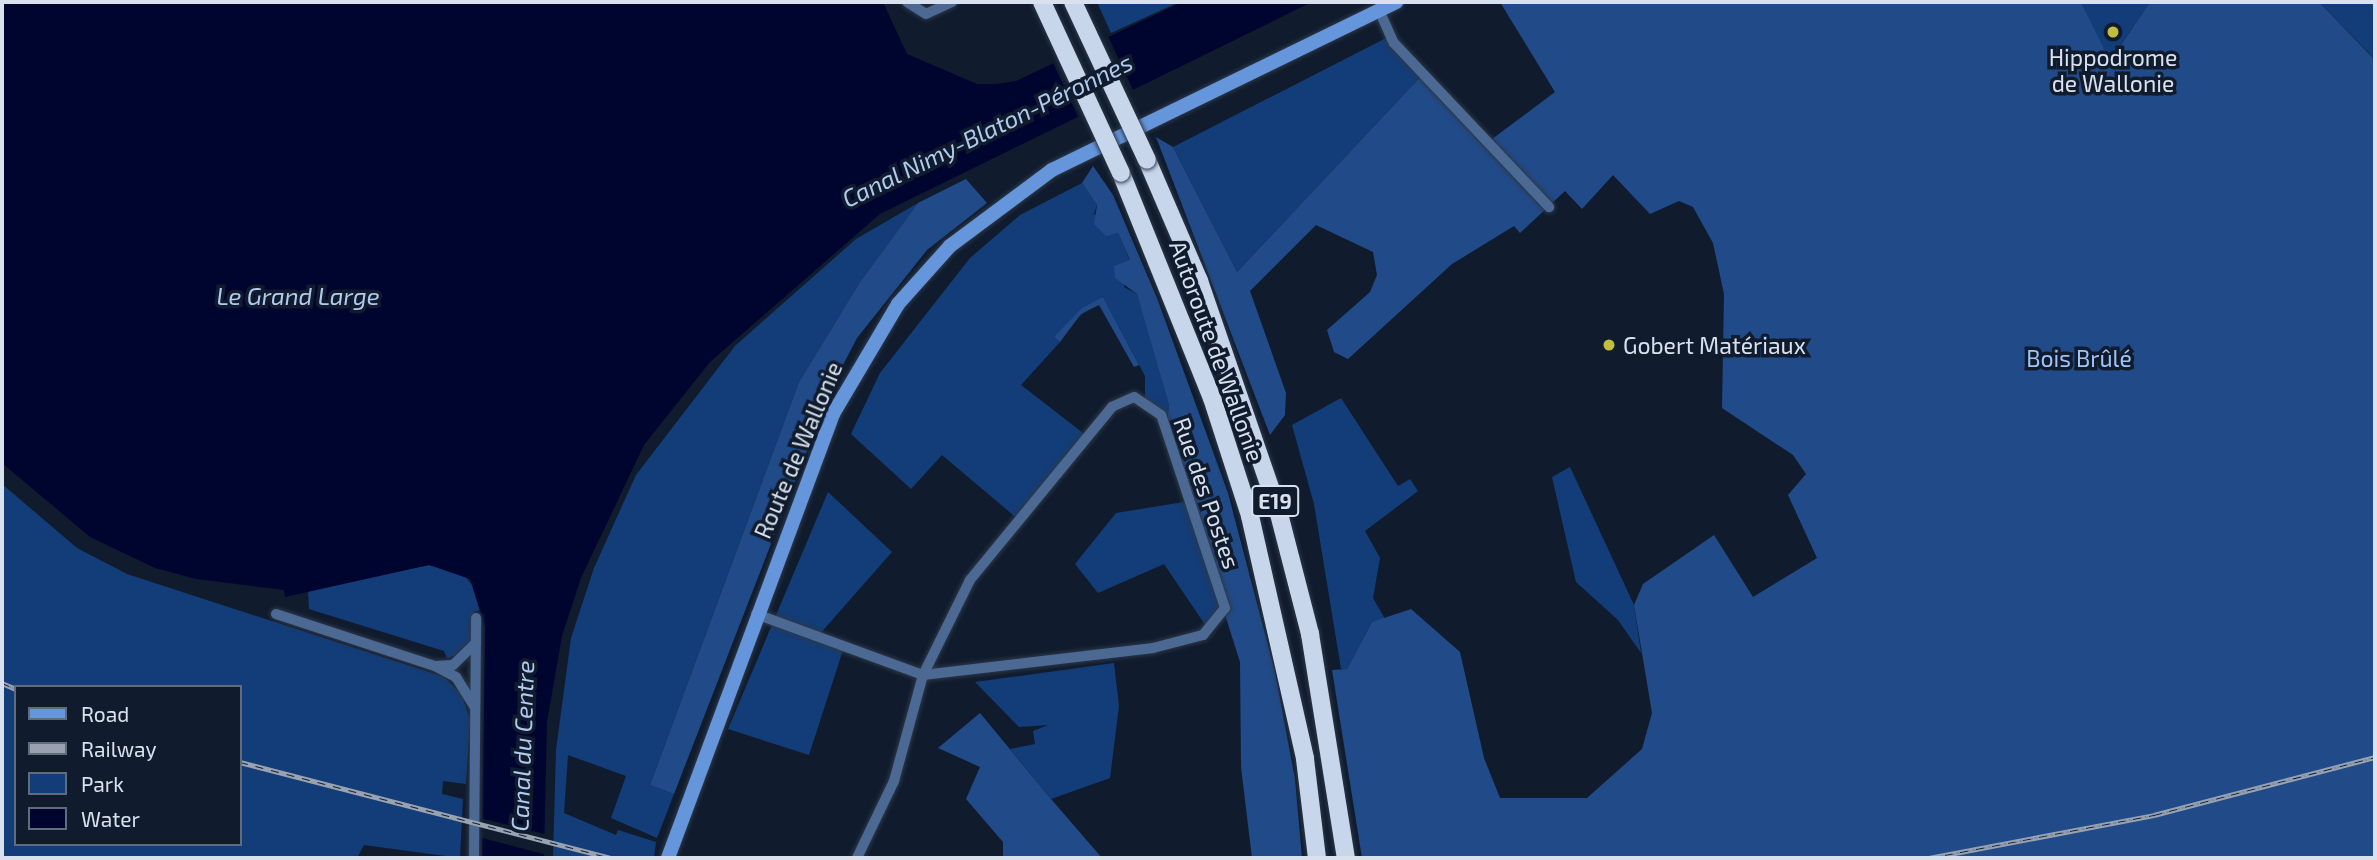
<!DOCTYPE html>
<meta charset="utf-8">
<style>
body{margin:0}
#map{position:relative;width:2377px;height:860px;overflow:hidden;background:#101c2e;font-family:"Exo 2",sans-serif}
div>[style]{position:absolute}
.green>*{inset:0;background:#133d78}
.forest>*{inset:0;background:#214b88}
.water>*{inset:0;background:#000530}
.pier>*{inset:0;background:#101c2e;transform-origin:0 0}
.roads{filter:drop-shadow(0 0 2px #2c3849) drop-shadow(0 0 2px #2c3849)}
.minor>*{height:10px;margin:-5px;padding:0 5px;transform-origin:5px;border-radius:5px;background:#4c6994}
.secondary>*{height:14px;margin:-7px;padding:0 7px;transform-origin:7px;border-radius:7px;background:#6595db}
.motorway>*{height:18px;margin:-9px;padding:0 9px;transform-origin:9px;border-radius:9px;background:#c8d6ec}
.rail>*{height:5px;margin-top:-2.5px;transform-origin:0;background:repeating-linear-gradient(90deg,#101c2e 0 8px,#99a2b0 0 16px);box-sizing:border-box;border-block:2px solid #99a2b0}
.bridges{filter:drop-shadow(0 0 2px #2c3849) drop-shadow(0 0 2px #2c3849)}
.motorway-bridge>*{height:18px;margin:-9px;padding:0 9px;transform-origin:9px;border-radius:9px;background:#c8d6ec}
.dots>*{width:19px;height:19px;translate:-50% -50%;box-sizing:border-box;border:4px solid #101c2e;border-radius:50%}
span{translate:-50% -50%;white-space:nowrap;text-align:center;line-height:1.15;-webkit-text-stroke:7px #101c2e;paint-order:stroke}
.shield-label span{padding:2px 5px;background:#101c2e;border:2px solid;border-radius:5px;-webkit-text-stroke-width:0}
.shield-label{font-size:21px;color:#d9e1ee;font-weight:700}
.poi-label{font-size:23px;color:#d9e1ee}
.left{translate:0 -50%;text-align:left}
.street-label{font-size:23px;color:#d9e1ee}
.park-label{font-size:23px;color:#a0c4f9}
.water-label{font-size:24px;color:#b2caee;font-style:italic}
.frame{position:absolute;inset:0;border:4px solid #d9e1ee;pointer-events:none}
.legend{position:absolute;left:14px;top:685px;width:228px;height:161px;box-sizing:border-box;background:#101c2e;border:2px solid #606b7b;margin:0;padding:9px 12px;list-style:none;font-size:21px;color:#d9e1ee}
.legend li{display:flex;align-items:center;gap:14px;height:35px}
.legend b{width:35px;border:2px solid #606b7b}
</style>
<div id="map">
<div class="green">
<div style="clip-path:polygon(1097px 2px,1179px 2px,1111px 33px)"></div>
<div style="clip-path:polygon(2081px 2px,2150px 2px,2109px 62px)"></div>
<div style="clip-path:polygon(2319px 2px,2375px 2px,2375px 60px,2368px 52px)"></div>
<div style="clip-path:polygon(1390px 36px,1424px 73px,1237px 272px,1173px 147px)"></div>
<div style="clip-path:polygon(1082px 183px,1097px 205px,1094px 214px,1118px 233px,1130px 261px,1124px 287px,1137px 294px,1149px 334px,1169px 405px,1166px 429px,1145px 400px,1145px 376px,1103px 297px,1054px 337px,1060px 342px,1021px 385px,1087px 436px,1019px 520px,942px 455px,911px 489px,851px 434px,880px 373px,970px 258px,1020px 215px)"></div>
<div style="clip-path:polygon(918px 203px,860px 282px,799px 382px,650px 785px,674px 794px,657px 838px,611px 818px,626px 776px,568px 755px,564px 813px,616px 835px,618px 830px,656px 842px,654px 858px,553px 858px,556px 750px,571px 638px,594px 568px,636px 475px,735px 346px,856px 239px)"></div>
<div style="clip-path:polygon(1341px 398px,1398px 486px,1410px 479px,1418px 491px,1365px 531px,1380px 558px,1373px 598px,1385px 619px,1372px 622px,1347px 669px,1341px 669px,1314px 504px,1292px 425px)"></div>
<div style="clip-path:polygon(1570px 467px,1634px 605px,1641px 653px,1618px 620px,1576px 582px,1552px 477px)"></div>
<div style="clip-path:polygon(evenodd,2px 484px,77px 548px,127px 574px,444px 677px,462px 695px,470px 720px,466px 784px,443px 781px,442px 794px,463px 799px,460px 858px,364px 845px,357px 858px,2px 858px,2px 484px,16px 687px,240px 687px,240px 844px,16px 844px,16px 687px)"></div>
<div style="clip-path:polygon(828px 492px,892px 552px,818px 636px,844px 647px,809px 755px,728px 729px)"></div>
<div style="clip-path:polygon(1190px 501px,1224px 616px,1210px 632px,1164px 564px,1098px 593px,1075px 564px,1116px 513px)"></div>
<div style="clip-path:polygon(429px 565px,461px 572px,479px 593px,484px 609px,474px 612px,476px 643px,460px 654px,447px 658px,444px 651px,309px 609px,308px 590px)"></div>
<div style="clip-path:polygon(1114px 663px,1119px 706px,1110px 778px,1051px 799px,1010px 749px,1035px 744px,1033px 731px,1048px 725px,1019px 727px,975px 682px)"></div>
</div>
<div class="forest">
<div style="clip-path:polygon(1500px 2px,2081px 2px,2110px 61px,2150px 2px,2319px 2px,2375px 60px,2375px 858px,1362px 858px,1332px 670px,1347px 669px,1372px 622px,1411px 609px,1460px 652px,1484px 758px,1500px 798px,1587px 798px,1642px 749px,1652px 713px,1634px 605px,1643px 584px,1714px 535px,1753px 597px,1817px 558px,1788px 495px,1806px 474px,1793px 455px,1722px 408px,1724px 294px,1713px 243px,1693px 207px,1679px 201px,1650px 214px,1613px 175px,1582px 209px,1565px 191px,1520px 233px,1514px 226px,1452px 264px,1348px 359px,1334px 352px,1327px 330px,1370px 292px,1377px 275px,1373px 252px,1316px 225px,1250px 291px,1286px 393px,1285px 415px,1270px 435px,1156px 137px,1173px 147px,1237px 272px,1424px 73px,1488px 142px,1555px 92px)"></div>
<div style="clip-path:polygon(1093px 166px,1113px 195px,1157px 298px,1228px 493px,1275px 672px,1295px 779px,1302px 858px,1252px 858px,1241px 767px,1240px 662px,1166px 429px,1169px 405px,1137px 294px,1115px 278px,1114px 266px,1130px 260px,1118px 233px,1106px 236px,1094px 224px,1097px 205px,1082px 183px)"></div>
<div style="clip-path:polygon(966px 179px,987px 203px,927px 250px,857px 338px,833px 384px,674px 794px,650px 785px,799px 382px,860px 282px,918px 203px)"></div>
<div style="clip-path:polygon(1103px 297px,1139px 365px,1134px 367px,1099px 305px,1081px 314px,1060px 342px,1054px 337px,1082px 308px)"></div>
<div style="clip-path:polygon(980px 713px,1051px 799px,1102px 858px,1003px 858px,1003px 842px,966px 799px,980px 767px,938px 748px)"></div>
</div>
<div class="water">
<div style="clip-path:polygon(2px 2px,883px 2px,907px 54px,977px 84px,996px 84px,1016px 81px,1182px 2px,1312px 2px,880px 214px,710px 362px,644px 445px,581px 578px,562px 636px,547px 722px,544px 858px,482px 858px,485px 627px,470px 579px,429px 565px,285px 597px,284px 590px,196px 579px,155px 568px,90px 537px,2px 463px)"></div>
</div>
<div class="pier">
<div style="left:1107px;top:34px;width:65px;height:61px;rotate:65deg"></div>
<div style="clip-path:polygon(480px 818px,548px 835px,547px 855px,479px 837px)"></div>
</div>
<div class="roads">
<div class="minor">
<div style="left:907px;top:2px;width:22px;rotate:32deg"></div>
<div style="left:926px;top:14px;width:29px;rotate:-25deg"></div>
<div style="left:1379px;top:10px;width:36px;rotate:66deg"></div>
<div style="left:1394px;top:43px;width:226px;rotate:46.6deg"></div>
<div style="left:276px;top:614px;width:167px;rotate:18.1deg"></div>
<div style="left:435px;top:666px;width:24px;rotate:28deg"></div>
<div style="left:456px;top:677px;width:36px;rotate:58deg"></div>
<div style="left:756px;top:614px;width:178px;rotate:20.1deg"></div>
<div style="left:923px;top:675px;width:232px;rotate:-6.7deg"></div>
<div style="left:1153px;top:648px;width:52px;rotate:-14.6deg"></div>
<div style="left:1203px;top:635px;width:35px;rotate:-51deg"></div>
<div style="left:1225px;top:608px;width:203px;rotate:-108.3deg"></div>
<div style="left:1161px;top:415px;width:32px;rotate:-146deg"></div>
<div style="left:1134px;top:397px;width:24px;rotate:156deg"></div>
<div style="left:1112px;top:407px;width:224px;rotate:129.4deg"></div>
<div style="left:970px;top:580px;width:106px;rotate:116.3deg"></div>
<div style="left:923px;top:675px;width:110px;rotate:105.3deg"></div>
<div style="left:894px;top:781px;width:85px;rotate:115.7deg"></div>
<div style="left:436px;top:666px;width:17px;rotate:-3deg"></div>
<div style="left:453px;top:665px;width:32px;rotate:-44deg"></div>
<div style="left:474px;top:858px;width:240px;rotate:-89.5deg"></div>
</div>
<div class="secondary">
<div style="left:668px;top:858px;width:474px;rotate:-69.6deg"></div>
<div style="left:833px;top:414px;width:128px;rotate:-59.4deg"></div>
<div style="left:898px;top:304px;width:78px;rotate:-48.1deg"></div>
<div style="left:950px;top:246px;width:127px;rotate:-36.7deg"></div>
<div style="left:1052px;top:170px;width:383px;rotate:-26deg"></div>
</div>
<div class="motorway">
<div style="left:1147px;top:160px;width:132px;rotate:66.7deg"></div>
<div style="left:1199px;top:281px;width:242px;rotate:71deg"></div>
<div style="left:1278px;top:510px;width:128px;rotate:75.5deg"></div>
<div style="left:1310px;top:634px;width:227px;rotate:80.9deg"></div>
<div style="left:1121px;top:173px;width:243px;rotate:68deg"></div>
<div style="left:1212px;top:398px;width:124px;rotate:72.1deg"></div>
<div style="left:1250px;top:516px;width:249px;rotate:77.2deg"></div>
<div style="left:1305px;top:759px;width:100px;rotate:83.1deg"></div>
</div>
</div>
<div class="rail">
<div style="left:2px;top:683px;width:15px;rotate:23deg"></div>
<div style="left:240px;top:762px;width:382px;rotate:14.5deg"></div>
<div style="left:1929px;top:858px;width:229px;rotate:-10.8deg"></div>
<div style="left:2154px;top:815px;width:228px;rotate:-14.7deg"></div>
</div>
<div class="bridges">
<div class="motorway-bridge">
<div style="left:1042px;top:2px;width:188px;rotate:65.2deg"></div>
<div style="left:1073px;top:2px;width:174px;rotate:64.9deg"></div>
</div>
</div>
<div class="dots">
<div style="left:2113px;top:32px;background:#c3bd3e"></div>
<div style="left:1609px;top:345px;background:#c3bd3e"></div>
</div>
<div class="shield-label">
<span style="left:1275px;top:501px">E19</span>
</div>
<div class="poi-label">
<span style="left:2113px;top:70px">Hippodrome<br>de Wallonie</span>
<span class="left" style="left:1623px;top:345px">Gobert Matériaux</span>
</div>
<div class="street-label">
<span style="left:1217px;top:351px;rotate:70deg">Autoroute de Wallonie</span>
<span style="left:798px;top:450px;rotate:-67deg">Route de Wallonie</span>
<span style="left:1207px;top:493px;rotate:71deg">Rue des Postes</span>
</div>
<div class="park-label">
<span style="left:2079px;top:358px">Bois Brûlé</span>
</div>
<div class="water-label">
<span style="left:987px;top:130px;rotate:-26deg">Canal Nimy-Blaton-Péronnes</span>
<span style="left:298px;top:296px">Le Grand Large</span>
<span style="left:522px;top:746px;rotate:-88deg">Canal du Centre</span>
</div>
<div class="frame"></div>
<ul class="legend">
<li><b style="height:9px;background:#6595db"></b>Road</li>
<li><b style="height:9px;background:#99a2b0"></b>Railway</li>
<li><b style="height:19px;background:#133d78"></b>Park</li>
<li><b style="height:19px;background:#000530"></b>Water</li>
</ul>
</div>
